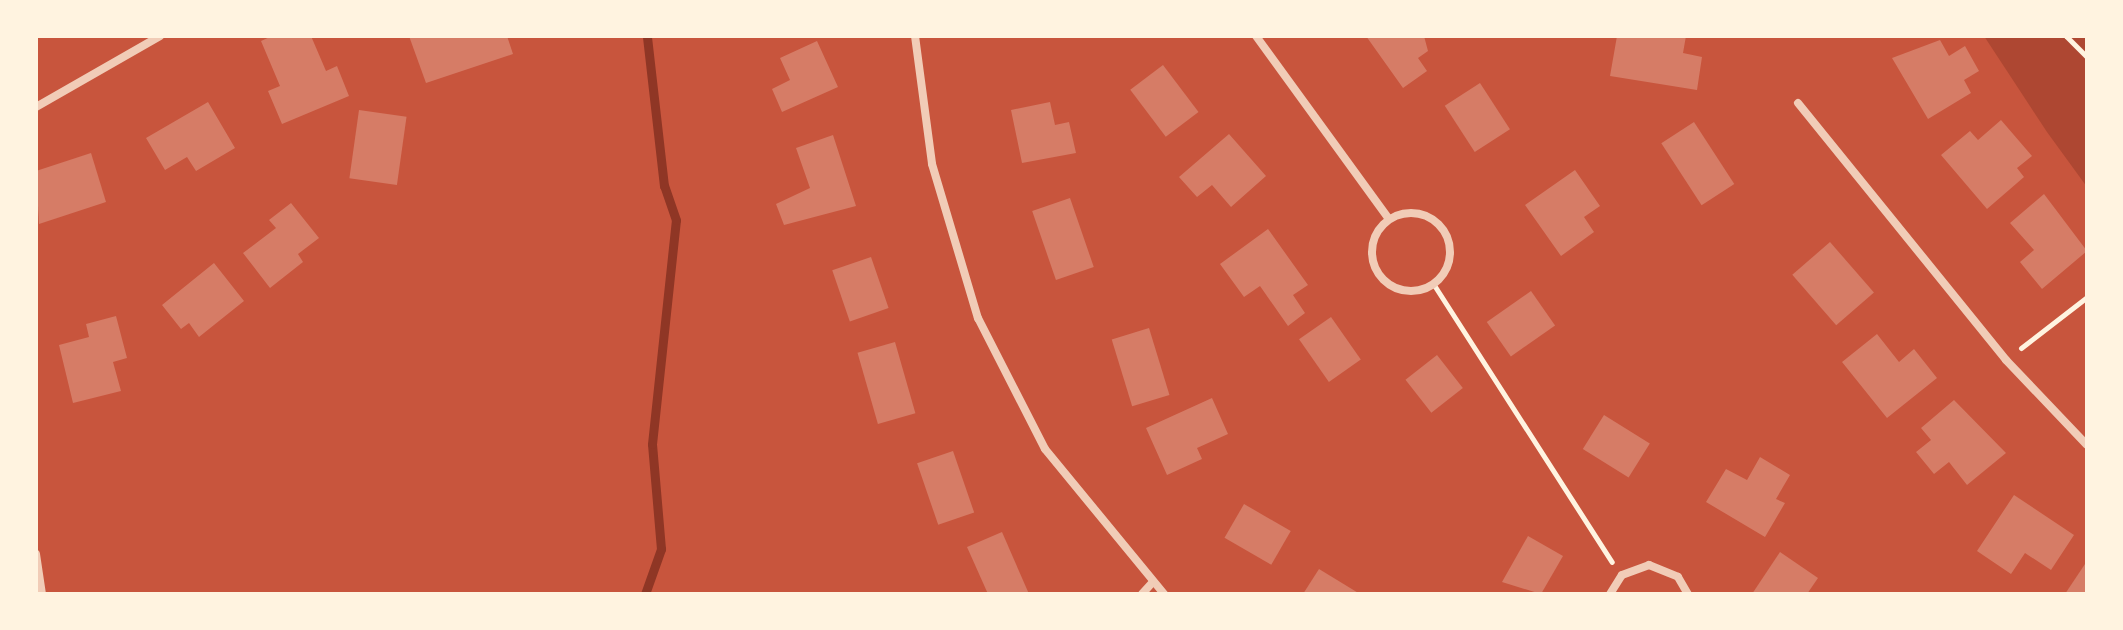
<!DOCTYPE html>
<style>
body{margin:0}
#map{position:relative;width:2123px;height:630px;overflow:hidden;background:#c8553d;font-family:"PT Sans",sans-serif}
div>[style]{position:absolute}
.green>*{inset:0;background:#ae4732}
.stream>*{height:9px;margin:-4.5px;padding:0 4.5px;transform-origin:4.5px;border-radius:4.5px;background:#8f3625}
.building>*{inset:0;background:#d67c66;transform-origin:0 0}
.path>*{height:5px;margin:-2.5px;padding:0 2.5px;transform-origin:2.5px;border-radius:2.5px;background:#fff3e0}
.minor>*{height:8px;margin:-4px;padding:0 4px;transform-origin:4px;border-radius:4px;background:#f1ccb7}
.minor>.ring{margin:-4px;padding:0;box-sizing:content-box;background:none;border:8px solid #f1ccb7;border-radius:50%}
span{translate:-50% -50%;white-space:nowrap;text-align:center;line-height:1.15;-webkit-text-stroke:6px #fff3e0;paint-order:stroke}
.frame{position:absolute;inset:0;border:38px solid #fff3e0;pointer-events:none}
</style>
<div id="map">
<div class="green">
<div style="clip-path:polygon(1984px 36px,2087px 36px,2087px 187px,2047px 132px)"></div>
</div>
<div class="stream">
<div style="left:645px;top:594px;width:48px;rotate:-70.4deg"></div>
<div style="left:661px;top:549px;width:105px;rotate:-94.9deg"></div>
<div style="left:652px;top:444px;width:225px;rotate:-83.9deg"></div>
<div style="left:676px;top:220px;width:36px;rotate:-109deg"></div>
<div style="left:664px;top:186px;width:151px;rotate:-96.5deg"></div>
</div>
<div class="building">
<div style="clip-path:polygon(272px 36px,311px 36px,326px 71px,337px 66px,349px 96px,282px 124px,268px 91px,280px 86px,261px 41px)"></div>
<div style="clip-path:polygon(409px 36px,507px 36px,513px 54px,426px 83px)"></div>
<div style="clip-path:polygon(1366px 36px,1424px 36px,1428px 51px,1418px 58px,1427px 71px,1403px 88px)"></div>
<div style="clip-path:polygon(1617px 36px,1686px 36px,1683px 53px,1702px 57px,1697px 90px,1610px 76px)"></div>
<div style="clip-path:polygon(1940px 40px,1949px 56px,1965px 46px,1979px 71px,1964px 80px,1971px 93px,1928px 119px,1892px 58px)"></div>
<div style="clip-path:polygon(817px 41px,838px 87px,782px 112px,772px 89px,790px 80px,780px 58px)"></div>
<div style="left:1163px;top:65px;width:59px;height:41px;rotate:53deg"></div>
<div style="left:1480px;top:83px;width:55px;height:42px;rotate:57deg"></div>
<div style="clip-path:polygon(208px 102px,235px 148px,196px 171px,187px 157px,165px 170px,146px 138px)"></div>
<div style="clip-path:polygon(1050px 102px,1055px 125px,1069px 122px,1076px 153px,1022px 163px,1011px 110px)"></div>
<div style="left:359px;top:110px;width:48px;height:69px;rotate:8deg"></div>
<div style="clip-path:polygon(2001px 120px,2032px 156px,2017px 168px,2024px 177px,1987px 209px,1941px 155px,1970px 131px,1978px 140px)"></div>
<div style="left:1694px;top:122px;width:74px;height:39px;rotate:57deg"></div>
<div style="clip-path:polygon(1229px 134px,1266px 176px,1231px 207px,1212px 185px,1197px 197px,1179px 177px)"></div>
<div style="clip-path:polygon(833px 135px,856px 206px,784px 225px,776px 204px,810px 188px,796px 148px)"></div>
<div style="clip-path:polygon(91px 153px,106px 202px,39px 224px,36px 171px)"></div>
<div style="clip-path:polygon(1575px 170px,1600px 206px,1584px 217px,1594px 232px,1561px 256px,1525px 205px)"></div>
<div style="clip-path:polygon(2044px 194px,2087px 251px,2042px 289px,2020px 262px,2034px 250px,2010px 223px)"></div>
<div style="left:1070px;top:198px;width:73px;height:40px;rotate:71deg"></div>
<div style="clip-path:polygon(291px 203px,319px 238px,298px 254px,303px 262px,270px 288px,243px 253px,276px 228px,269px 220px)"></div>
<div style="clip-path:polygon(1268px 229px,1308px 285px,1293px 295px,1305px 313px,1288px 326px,1260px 286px,1244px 297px,1220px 264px)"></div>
<div style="left:1830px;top:242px;width:67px;height:50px;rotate:49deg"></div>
<div style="left:871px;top:257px;width:54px;height:41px;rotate:71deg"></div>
<div style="clip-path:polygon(214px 263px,244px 301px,199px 337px,189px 323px,181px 329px,162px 305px)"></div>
<div style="left:1531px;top:291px;width:42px;height:54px;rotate:55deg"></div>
<div style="clip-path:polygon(116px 316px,127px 358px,113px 362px,121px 391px,73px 403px,59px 345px,89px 337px,86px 324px)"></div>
<div style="left:1331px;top:317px;width:52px;height:39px;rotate:55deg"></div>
<div style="left:1149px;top:328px;width:70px;height:39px;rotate:73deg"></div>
<div style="clip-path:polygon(1877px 334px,1899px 362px,1914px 349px,1937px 378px,1887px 418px,1842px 362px)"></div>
<div style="left:895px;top:342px;width:74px;height:39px;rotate:74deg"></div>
<div style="left:1437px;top:355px;width:42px;height:40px;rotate:52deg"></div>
<div style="clip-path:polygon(1212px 398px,1228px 434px,1197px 448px,1202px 459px,1167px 475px,1146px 428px)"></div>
<div style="clip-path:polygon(1954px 400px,2006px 453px,1967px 485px,1949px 462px,1934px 474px,1916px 452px,1931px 440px,1921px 428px)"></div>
<div style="left:1604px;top:415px;width:54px;height:40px;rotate:32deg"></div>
<div style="left:953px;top:451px;width:65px;height:38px;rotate:71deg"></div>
<div style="clip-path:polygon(1760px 457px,1790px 475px,1776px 499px,1785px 503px,1765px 537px,1706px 502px,1726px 469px,1747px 480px)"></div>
<div style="clip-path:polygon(2014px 495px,2074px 535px,2051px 570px,2025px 553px,2011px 574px,1977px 551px)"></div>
<div style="left:1244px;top:504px;width:54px;height:39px;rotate:30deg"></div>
<div style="clip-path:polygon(1002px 532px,1029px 594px,988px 594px,967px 547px)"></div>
<div style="clip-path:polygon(1528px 536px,1563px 556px,1541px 594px,1502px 582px)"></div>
<div style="clip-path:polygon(1780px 552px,1818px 578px,1807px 594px,1752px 594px)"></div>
<div style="clip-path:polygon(2087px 561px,2087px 594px,2065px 594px)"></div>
<div style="clip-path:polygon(1319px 569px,1360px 594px,1303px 594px)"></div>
</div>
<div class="path">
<div style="left:2066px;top:36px;width:30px;rotate:45deg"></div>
<div style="left:1434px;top:285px;width:329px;rotate:57.3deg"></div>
<div style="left:2021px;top:348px;width:83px;rotate:-37.7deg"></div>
</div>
<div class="minor">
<div style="left:915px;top:36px;width:129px;rotate:82.4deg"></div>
<div style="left:932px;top:164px;width:161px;rotate:73.4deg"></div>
<div style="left:978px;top:318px;width:147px;rotate:62.9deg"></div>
<div style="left:1045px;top:449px;width:188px;rotate:50.6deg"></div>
<div style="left:1256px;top:36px;width:226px;rotate:54deg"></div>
<div style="left:1798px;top:103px;width:331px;rotate:51deg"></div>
<div style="left:2006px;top:360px;width:117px;rotate:46.4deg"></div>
<div style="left:36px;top:107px;width:143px;rotate:-29.8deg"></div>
<div class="ring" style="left:1372px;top:213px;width:70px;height:70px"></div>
<div style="left:36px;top:554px;width:40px;rotate:81.5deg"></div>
<div style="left:1142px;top:594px;width:15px;rotate:-48deg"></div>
<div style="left:1610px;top:594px;width:22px;rotate:-58deg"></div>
<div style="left:1622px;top:575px;width:29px;rotate:-20deg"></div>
<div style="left:1649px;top:565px;width:31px;rotate:22deg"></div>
<div style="left:1678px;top:577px;width:20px;rotate:60deg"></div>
</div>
<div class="frame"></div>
</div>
